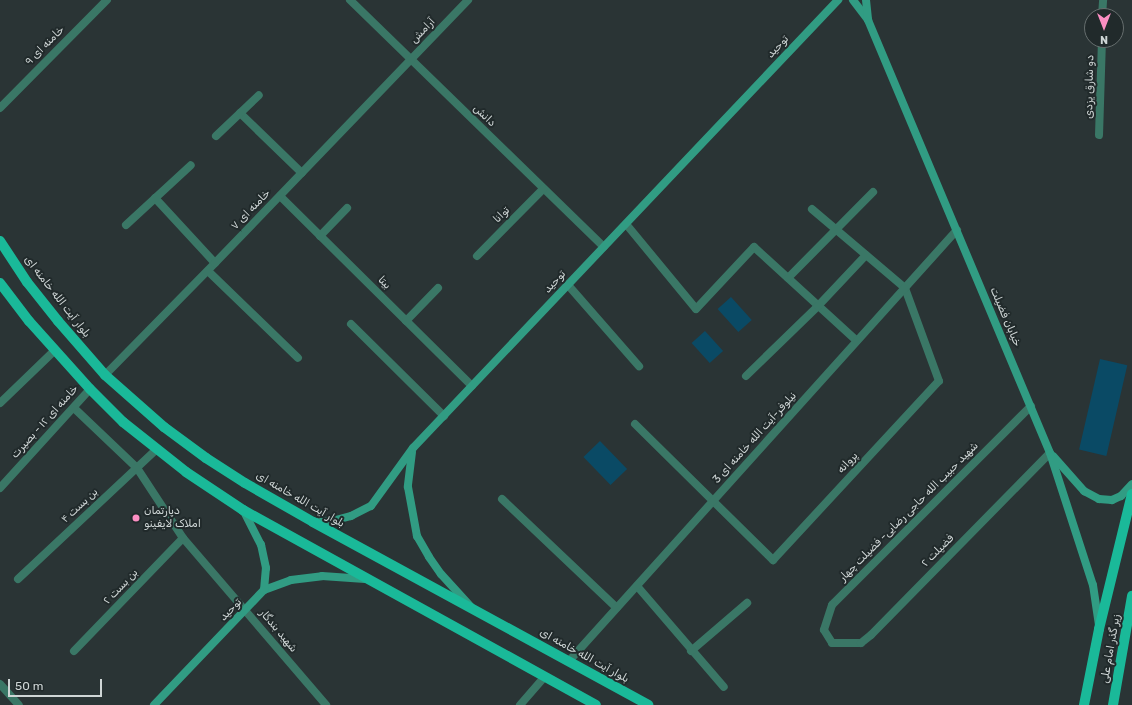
<!DOCTYPE html>
<meta charset="utf-8">
<style>
body{margin:0}
#map{position:relative;width:1132px;height:705px;overflow:hidden;background:#2a3435;font-family:Rubik,"Noto Sans Arabic",sans-serif}
div>[style]{position:absolute}
.building>*{inset:0;background:#0a4a65;transform-origin:0 0}
.street>*{height:8px;margin:-4px;padding:0 4px;transform-origin:4px;border-radius:4px;background:#3a7766}
.secondary>*{height:8px;margin:-4px;padding:0 4px;transform-origin:4px;border-radius:4px;background:#319c83}
.primary>*{height:10px;margin:-5px;padding:0 5px;transform-origin:5px;border-radius:5px;background:#1ab999}
.dots>*{width:11px;height:11px;translate:-50% -50%;box-sizing:border-box;border:2px solid #212a2b;border-radius:50%}
span{translate:-50% -50%;white-space:nowrap;text-align:center;line-height:1.15;-webkit-text-stroke:4px #212a2b;paint-order:stroke}
.street-label{font-size:11px;color:#cfd6d6}
.poi-label{font-size:11px;color:#cfd6d6}
.left{translate:0 -50%;text-align:left}
.north{position:absolute;left:1084px;top:8px;width:40px;height:40px;box-sizing:border-box;background:#212a2b;border:1px solid #676f6f;border-radius:50%;rotate:180deg;font-size:11px;font-weight:700;line-height:16px;text-align:center;color:#cfd6d6}
.north::after{content:'';display:block;margin:auto;width:14px;height:18px;background:#fc8fc3;clip-path:polygon(50% 0,100% 100%,50% 72%,0 100%)}
.scale{position:absolute;left:8px;top:679px;width:94px;height:18px;box-sizing:border-box;border:2px solid #cfd6d6;border-top:0;padding-left:5px;font-size:12px;line-height:14px;white-space:nowrap;color:#cfd6d6;-webkit-text-stroke:3px #212a2b;paint-order:stroke}
</style>
<div id="map">
<div class="building">
<div style="left:731px;top:297px;width:31px;height:18px;rotate:48deg"></div>
<div style="left:705px;top:331px;width:27px;height:18px;rotate:48deg"></div>
<div style="left:1100px;top:359px;width:28px;height:93px;rotate:13deg"></div>
<div style="left:600px;top:441px;width:39px;height:23px;rotate:46deg"></div>
</div>
<div class="street">
<div style="left:350px;top:0;width:354px;rotate:44.2deg"></div>
<div style="left:1102px;top:16px;width:16px;rotate:-86deg"></div>
<div style="left:0;top:108px;width:152px;rotate:-45.3deg"></div>
<div style="left:240px;top:113px;width:86px;rotate:44.1deg"></div>
<div style="left:1099px;top:135px;width:95px;rotate:-88.2deg"></div>
<div style="left:216px;top:136px;width:59px;rotate:-43.6deg"></div>
<div style="left:280px;top:196px;width:270px;rotate:44.7deg"></div>
<div style="left:155px;top:198px;width:88px;rotate:47.3deg"></div>
<div style="left:626px;top:224px;width:110px;rotate:50.5deg"></div>
<div style="left:696px;top:309px;width:85px;rotate:-46.9deg"></div>
<div style="left:754px;top:247px;width:139px;rotate:42.4deg"></div>
<div style="left:126px;top:225px;width:88px;rotate:-42.7deg"></div>
<div style="left:320px;top:236px;width:39px;rotate:-46deg"></div>
<div style="left:477px;top:256px;width:94px;rotate:-45.4deg"></div>
<div style="left:208px;top:271px;width:125px;rotate:44deg"></div>
<div style="left:788px;top:278px;width:121px;rotate:-45.3deg"></div>
<div style="left:568px;top:285px;width:108px;rotate:48.8deg"></div>
<div style="left:406px;top:321px;width:46px;rotate:-45.9deg"></div>
<div style="left:351px;top:324px;width:131px;rotate:44.7deg"></div>
<div style="left:105px;top:375px;width:157px;rotate:-45.5deg"></div>
<div style="left:215px;top:263px;width:365px;rotate:-46.1deg"></div>
<div style="left:746px;top:376px;width:100px;rotate:-44.2deg"></div>
<div style="left:818px;top:306px;width:70px;rotate:-46.7deg"></div>
<div style="left:0;top:403px;width:75px;rotate:-43.9deg"></div>
<div style="left:1031px;top:406px;width:281px;rotate:135deg"></div>
<div style="left:832px;top:605px;width:26px;rotate:108deg"></div>
<div style="left:824px;top:630px;width:15px;rotate:58deg"></div>
<div style="left:832px;top:643px;width:29px"></div>
<div style="left:861px;top:643px;width:13px;rotate:-39deg"></div>
<div style="left:871px;top:635px;width:255px;rotate:-45.5deg"></div>
<div style="left:74px;top:408px;width:87px;rotate:43.6deg"></div>
<div style="left:137px;top:468px;width:84px;rotate:56.7deg"></div>
<div style="left:183px;top:538px;width:220px;rotate:49.4deg"></div>
<div style="left:635px;top:424px;width:194px;rotate:44.6deg"></div>
<div style="left:773px;top:560px;width:244px;rotate:-47.2deg"></div>
<div style="left:939px;top:381px;width:99px;rotate:-110.1deg"></div>
<div style="left:905px;top:288px;width:122px;rotate:-139.7deg"></div>
<div style="left:0;top:488px;width:134px;rotate:-47.7deg"></div>
<div style="left:502px;top:499px;width:158px;rotate:43.5deg"></div>
<div style="left:18px;top:579px;width:190px;rotate:-43.1deg"></div>
<div style="left:637px;top:586px;width:133px;rotate:49.3deg"></div>
<div style="left:74px;top:651px;width:157px;rotate:-46deg"></div>
<div style="left:691px;top:651px;width:74px;rotate:-40.6deg"></div>
<div style="left:569px;top:661px;width:580px;rotate:-48.01deg"></div>
<div style="left:0;top:684px;width:28px;rotate:48deg"></div>
<div style="left:520px;top:705px;width:38px;rotate:-49deg"></div>
</div>
<div class="secondary">
<div style="left:853px;top:0;width:25px;rotate:53deg"></div>
<div style="left:868px;top:20px;width:470px;rotate:67.2deg"></div>
<div style="left:1050px;top:453px;width:139px;rotate:72deg"></div>
<div style="left:1093px;top:585px;width:40px;rotate:81.5deg"></div>
<div style="left:866px;top:0;width:20px;rotate:84deg"></div>
<div style="left:412px;top:452px;width:35px;rotate:97deg"></div>
<div style="left:408px;top:487px;width:50px;rotate:79.6deg"></div>
<div style="left:417px;top:536px;width:24px;rotate:60deg"></div>
<div style="left:429px;top:557px;width:21px;rotate:55deg"></div>
<div style="left:441px;top:574px;width:45px;rotate:47.7deg"></div>
<div style="left:1053px;top:456px;width:47px;rotate:48.5deg"></div>
<div style="left:1084px;top:491px;width:17px;rotate:28deg"></div>
<div style="left:1099px;top:499px;width:13px;rotate:4deg"></div>
<div style="left:1112px;top:500px;width:10px;rotate:-24deg"></div>
<div style="left:1121px;top:496px;width:16px;rotate:-47deg"></div>
<div style="left:313px;top:522px;width:19px;rotate:-3deg"></div>
<div style="left:332px;top:521px;width:20px;rotate:-15deg"></div>
<div style="left:351px;top:516px;width:22px;rotate:-27deg"></div>
<div style="left:371px;top:506px;width:72px;rotate:-54.1deg"></div>
<div style="left:413px;top:448px;width:618px;rotate:-46.51deg"></div>
<div style="left:264px;top:590px;width:29px;rotate:-20deg"></div>
<div style="left:291px;top:580px;width:31px;rotate:-7deg"></div>
<div style="left:322px;top:576px;width:43px;rotate:4deg"></div>
<div style="left:154px;top:705px;width:159px;rotate:-46.3deg"></div>
<div style="left:264px;top:590px;width:22px;rotate:-85deg"></div>
<div style="left:266px;top:568px;width:24px;rotate:-102deg"></div>
<div style="left:261px;top:545px;width:39px;rotate:-117deg"></div>
</div>
<div class="primary">
<div style="left:0;top:241px;width:49px;rotate:56.6deg"></div>
<div style="left:27px;top:282px;width:50px;rotate:51.5deg"></div>
<div style="left:58px;top:321px;width:72px;rotate:49deg"></div>
<div style="left:105px;top:375px;width:79px;rotate:41.4deg"></div>
<div style="left:164px;top:427px;width:52px;rotate:36.4deg"></div>
<div style="left:206px;top:458px;width:46px;rotate:32.7deg"></div>
<div style="left:245px;top:483px;width:78px;rotate:29.8deg"></div>
<div style="left:313px;top:522px;width:382px;rotate:28.6deg"></div>
<div style="left:0;top:283px;width:48px;rotate:52.7deg"></div>
<div style="left:29px;top:321px;width:91px;rotate:48.1deg"></div>
<div style="left:90px;top:389px;width:47px;rotate:45deg"></div>
<div style="left:123px;top:422px;width:80px;rotate:38.4deg"></div>
<div style="left:186px;top:472px;width:69px;rotate:33.7deg"></div>
<div style="left:243px;top:510px;width:403px;rotate:28.9deg"></div>
<div style="left:1084px;top:705px;width:77px;rotate:-78.8deg"></div>
<div style="left:1099px;top:629px;width:139px;rotate:-76.3deg"></div>
<div style="left:1113px;top:705px;width:111px;rotate:-80.1deg"></div>
</div>
<div class="dots">
<div style="left:136px;top:518px;background:#fc8fc3"></div>
</div>
<div class="street-label">
<span style="left:423px;top:31px;rotate:-46deg">آرامش</span>
<span style="left:45px;top:46px;rotate:-45deg">خامنه ای ۹</span>
<span style="left:778px;top:47px;rotate:-47deg">توحید</span>
<span style="left:1090px;top:87px;rotate:-89deg">دو شارق یزدی</span>
<span style="left:484px;top:116px;rotate:44deg">دانش</span>
<span style="left:251px;top:210px;rotate:-46deg">خامنه ای ۷</span>
<span style="left:502px;top:215px;rotate:-45deg">توانا</span>
<span style="left:555px;top:282px;rotate:-47deg">توحید</span>
<span style="left:384px;top:283px;rotate:45deg">بیتا</span>
<span style="left:57px;top:297px;rotate:52deg">بلوار آیت الله خامنه ای</span>
<span style="left:1005px;top:317px;rotate:67deg">خیابان فضیلت</span>
<span style="left:45px;top:422px;rotate:-48deg">خامنه ای ۱۲ - بصیرت</span>
<span style="left:755px;top:438px;rotate:-48deg">نیلوفر-آیت الله خامنه ای 3</span>
<span style="left:848px;top:463px;rotate:-47deg">پروانه</span>
<span style="left:300px;top:500px;rotate:30deg">بلوار آیت الله خامنه ای</span>
<span style="left:80px;top:506px;rotate:-43deg">بن بست ۴</span>
<span style="left:909px;top:512px;rotate:-45deg">شهید حبیب الله حاجی رضایی- فضیلت چهار</span>
<span style="left:938px;top:551px;rotate:-45deg">فضیلت ۲</span>
<span style="left:121px;top:587px;rotate:-46deg">بن بست ۲</span>
<span style="left:231px;top:610px;rotate:-46deg">توحید</span>
<span style="left:278px;top:631px;rotate:50deg">شهید بندگار</span>
<span style="left:1111px;top:649px;rotate:-80deg">زیر گذر امام علی</span>
<span style="left:584px;top:656px;rotate:29deg">بلوار آیت الله خامنه ای</span>
</div>
<div class="poi-label">
<span class="left" style="left:144px;top:518px">دپارتمان<br>املاک لایفینو</span>
</div>
<div class="north">N</div>
<div class="scale">50 m</div>
</div>
